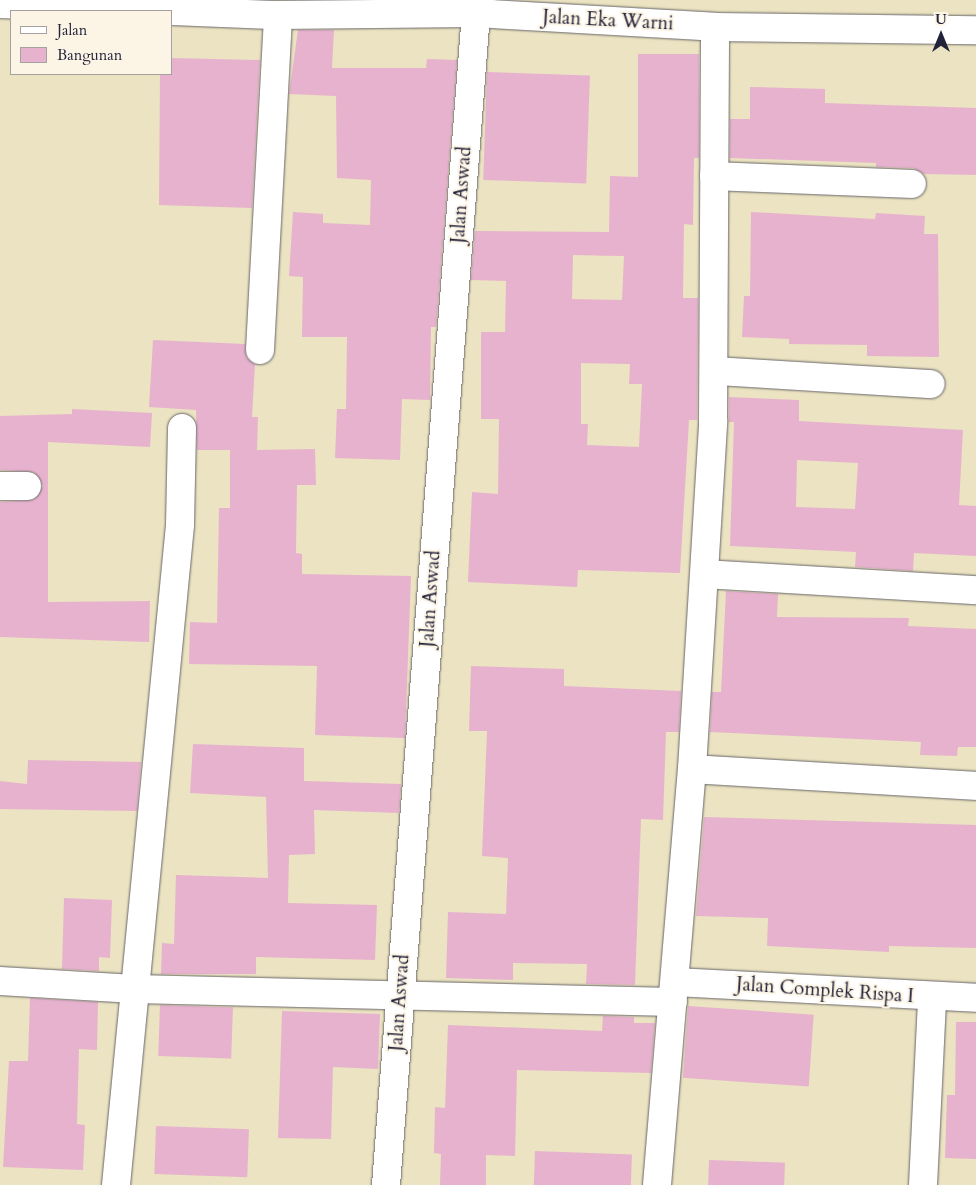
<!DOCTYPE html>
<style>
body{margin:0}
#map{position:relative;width:976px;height:1185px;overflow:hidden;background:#ebe3c1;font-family:Cardo,serif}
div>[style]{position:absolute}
.building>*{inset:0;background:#e7b2ce;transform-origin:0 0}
.roads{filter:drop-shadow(0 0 1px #68666a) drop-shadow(0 0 1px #68666a)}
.minor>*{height:28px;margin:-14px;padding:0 14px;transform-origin:14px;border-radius:14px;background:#fff}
span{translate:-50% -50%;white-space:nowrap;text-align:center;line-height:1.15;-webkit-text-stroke:4px #fcf5e5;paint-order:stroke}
.street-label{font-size:19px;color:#22223b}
.legend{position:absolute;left:10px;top:10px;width:162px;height:65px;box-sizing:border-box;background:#fcf5e5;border:1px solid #a5a1a1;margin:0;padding:6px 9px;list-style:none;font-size:15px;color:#22223b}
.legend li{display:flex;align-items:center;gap:10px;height:25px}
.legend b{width:25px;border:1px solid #a5a1a1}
.north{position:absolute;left:916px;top:10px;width:50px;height:50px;-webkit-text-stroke:4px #fcf5e5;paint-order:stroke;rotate:0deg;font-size:14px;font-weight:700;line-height:20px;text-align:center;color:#22223b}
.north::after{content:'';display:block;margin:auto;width:18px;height:22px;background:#22223b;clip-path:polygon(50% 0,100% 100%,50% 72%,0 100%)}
</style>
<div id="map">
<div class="building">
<div style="clip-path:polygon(298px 30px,334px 30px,332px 68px,426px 68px,427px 59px,457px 60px,436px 327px,431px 327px,430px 400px,402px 399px,400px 460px,335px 458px,337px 409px,346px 409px,347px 337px,302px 337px,303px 277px,289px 276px,293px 212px,323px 214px,323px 223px,370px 225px,371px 180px,337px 178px,336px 96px,289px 94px)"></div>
<div style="clip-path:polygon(evenodd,638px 54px,699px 54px,699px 158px,694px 158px,693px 225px,684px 224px,683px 298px,698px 298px,697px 420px,689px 420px,680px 573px,578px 570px,577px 587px,468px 582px,472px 492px,498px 494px,499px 419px,481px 419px,481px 332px,505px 332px,506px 281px,471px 280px,475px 231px,609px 232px,610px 176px,638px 177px,638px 54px,573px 255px,624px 256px,622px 300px,572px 299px,573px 255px,638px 54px,581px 363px,630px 364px,629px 384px,642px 384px,639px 447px,587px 445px,588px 424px,581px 424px,581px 363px)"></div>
<div style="clip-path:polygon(171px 58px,260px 60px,252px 208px,159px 205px,160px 74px,171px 74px)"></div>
<div style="left:487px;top:72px;width:103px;height:108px;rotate:2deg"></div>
<div style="clip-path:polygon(750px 87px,825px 89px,825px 103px,976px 108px,976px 175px,924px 174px,913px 168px,876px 167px,876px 163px,730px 158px,730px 119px,750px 119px)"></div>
<div style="clip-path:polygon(751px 212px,875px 219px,876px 213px,925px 216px,924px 234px,938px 234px,939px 357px,867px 356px,867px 345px,789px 344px,789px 339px,742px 337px,744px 296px,750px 296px)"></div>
<div style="clip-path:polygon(153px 340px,245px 344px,246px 357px,255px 364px,252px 417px,258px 417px,257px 450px,315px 449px,316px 485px,297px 485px,296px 553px,302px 554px,302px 574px,411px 576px,405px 738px,315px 735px,317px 666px,189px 664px,190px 622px,217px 623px,219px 508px,230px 508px,230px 450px,197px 450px,196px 410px,149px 407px)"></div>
<div style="clip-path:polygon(evenodd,729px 397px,799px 400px,799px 421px,963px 430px,959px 505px,976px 506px,976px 556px,914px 553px,913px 571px,855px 567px,856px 552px,730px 546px,734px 422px,729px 422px,729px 397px,797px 460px,858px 463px,855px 509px,796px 507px,797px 460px)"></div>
<div style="clip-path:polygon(72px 409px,152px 413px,150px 447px,48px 442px,48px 602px,150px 601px,149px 642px,0 637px,0 502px,34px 500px,43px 486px,34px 472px,0 470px,0 416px,72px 414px)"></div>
<div style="clip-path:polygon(726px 591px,778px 594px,777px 617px,909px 618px,908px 626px,976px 629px,976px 747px,958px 747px,957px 756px,920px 755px,921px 742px,710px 732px,712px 692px,721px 692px)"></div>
<div style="clip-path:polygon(471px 666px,564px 669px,564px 686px,681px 691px,679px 732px,666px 732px,663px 820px,641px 819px,635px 985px,586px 984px,587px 964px,513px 963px,513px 980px,446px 978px,448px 912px,506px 914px,508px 858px,482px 856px,487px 731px,469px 731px)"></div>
<div style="clip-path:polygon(193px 744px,304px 748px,304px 781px,401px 784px,399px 813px,314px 810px,315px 854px,289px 855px,288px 903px,377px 905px,375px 960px,256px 957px,256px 974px,161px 974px,162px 943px,174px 944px,176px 875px,268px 878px,266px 797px,190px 793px)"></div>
<div style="clip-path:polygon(28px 760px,141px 762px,137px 811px,0 809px,0 781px,27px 784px)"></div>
<div style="clip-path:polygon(704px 817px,976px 825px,976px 948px,889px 946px,889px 952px,767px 946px,768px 918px,696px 916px)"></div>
<div style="clip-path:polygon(64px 898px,112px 900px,110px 958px,99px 957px,99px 971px,62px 969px)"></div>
<div style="clip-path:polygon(30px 998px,98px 1002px,97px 1050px,79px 1049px,77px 1124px,85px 1125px,83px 1170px,3px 1167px,9px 1061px,28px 1061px)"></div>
<div style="left:160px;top:1005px;width:73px;height:51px;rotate:2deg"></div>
<div style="left:688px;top:1006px;width:126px;height:72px;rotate:4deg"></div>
<div style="clip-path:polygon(282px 1011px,380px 1014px,378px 1069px,333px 1067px,331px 1139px,278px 1138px)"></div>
<div style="clip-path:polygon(603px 1016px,634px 1017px,634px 1023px,655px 1023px,651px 1073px,517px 1070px,515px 1156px,486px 1155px,486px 1185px,440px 1185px,441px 1154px,434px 1153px,435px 1107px,445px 1108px,448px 1025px,602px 1031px)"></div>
<div style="clip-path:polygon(956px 1022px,976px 1022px,976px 1159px,945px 1158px,947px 1095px,955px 1095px)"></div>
<div style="left:156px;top:1126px;width:93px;height:48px;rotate:2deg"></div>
<div style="left:535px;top:1151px;width:97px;height:34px;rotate:2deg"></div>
<div style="left:709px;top:1160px;width:76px;height:25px;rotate:2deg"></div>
</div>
<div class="roads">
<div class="minor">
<div style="left:0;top:4px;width:278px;rotate:2.3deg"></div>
<div style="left:278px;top:15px;width:197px;rotate:-0.6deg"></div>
<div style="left:475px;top:13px;width:240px;rotate:3.3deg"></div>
<div style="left:715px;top:27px;width:261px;rotate:0.7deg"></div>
<div style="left:714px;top:176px;width:198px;rotate:2.3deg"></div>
<div style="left:260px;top:350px;width:335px;rotate:-86.9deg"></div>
<div style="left:716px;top:371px;width:215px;rotate:3.5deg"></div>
<div style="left:0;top:486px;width:27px"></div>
<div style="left:705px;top:574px;width:271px;rotate:3.4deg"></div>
<div style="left:692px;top:769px;width:285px;rotate:3.4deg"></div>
<div style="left:0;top:981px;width:135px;rotate:3.4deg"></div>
<div style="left:135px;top:989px;width:538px;rotate:1.38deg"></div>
<div style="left:675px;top:982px;width:301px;rotate:3deg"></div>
<div style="left:116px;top:1185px;width:663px;rotate:-84.46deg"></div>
<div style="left:180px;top:525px;width:97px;rotate:-88.8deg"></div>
<div style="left:386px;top:1185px;width:1188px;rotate:-85.61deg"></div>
<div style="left:657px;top:1185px;width:417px;rotate:-85.2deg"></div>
<div style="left:692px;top:769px;width:349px;rotate:-86.5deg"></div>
<div style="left:713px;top:421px;width:394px;rotate:-89.7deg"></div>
<div style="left:923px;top:1185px;width:187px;rotate:-87.2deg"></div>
</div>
</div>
<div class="street-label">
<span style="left:608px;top:21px;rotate:3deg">Jalan Eka Warni</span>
<span style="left:462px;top:195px;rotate:-86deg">Jalan Aswad</span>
<span style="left:431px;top:599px;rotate:-86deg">Jalan Aswad</span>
<span style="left:825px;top:991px;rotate:4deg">Jalan Complek Rispa I</span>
<span style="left:400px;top:1003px;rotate:-86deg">Jalan Aswad</span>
</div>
<ul class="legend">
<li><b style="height:6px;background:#fff"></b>Jalan</li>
<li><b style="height:14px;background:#e7b2ce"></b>Bangunan</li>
</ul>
<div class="north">U</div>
</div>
